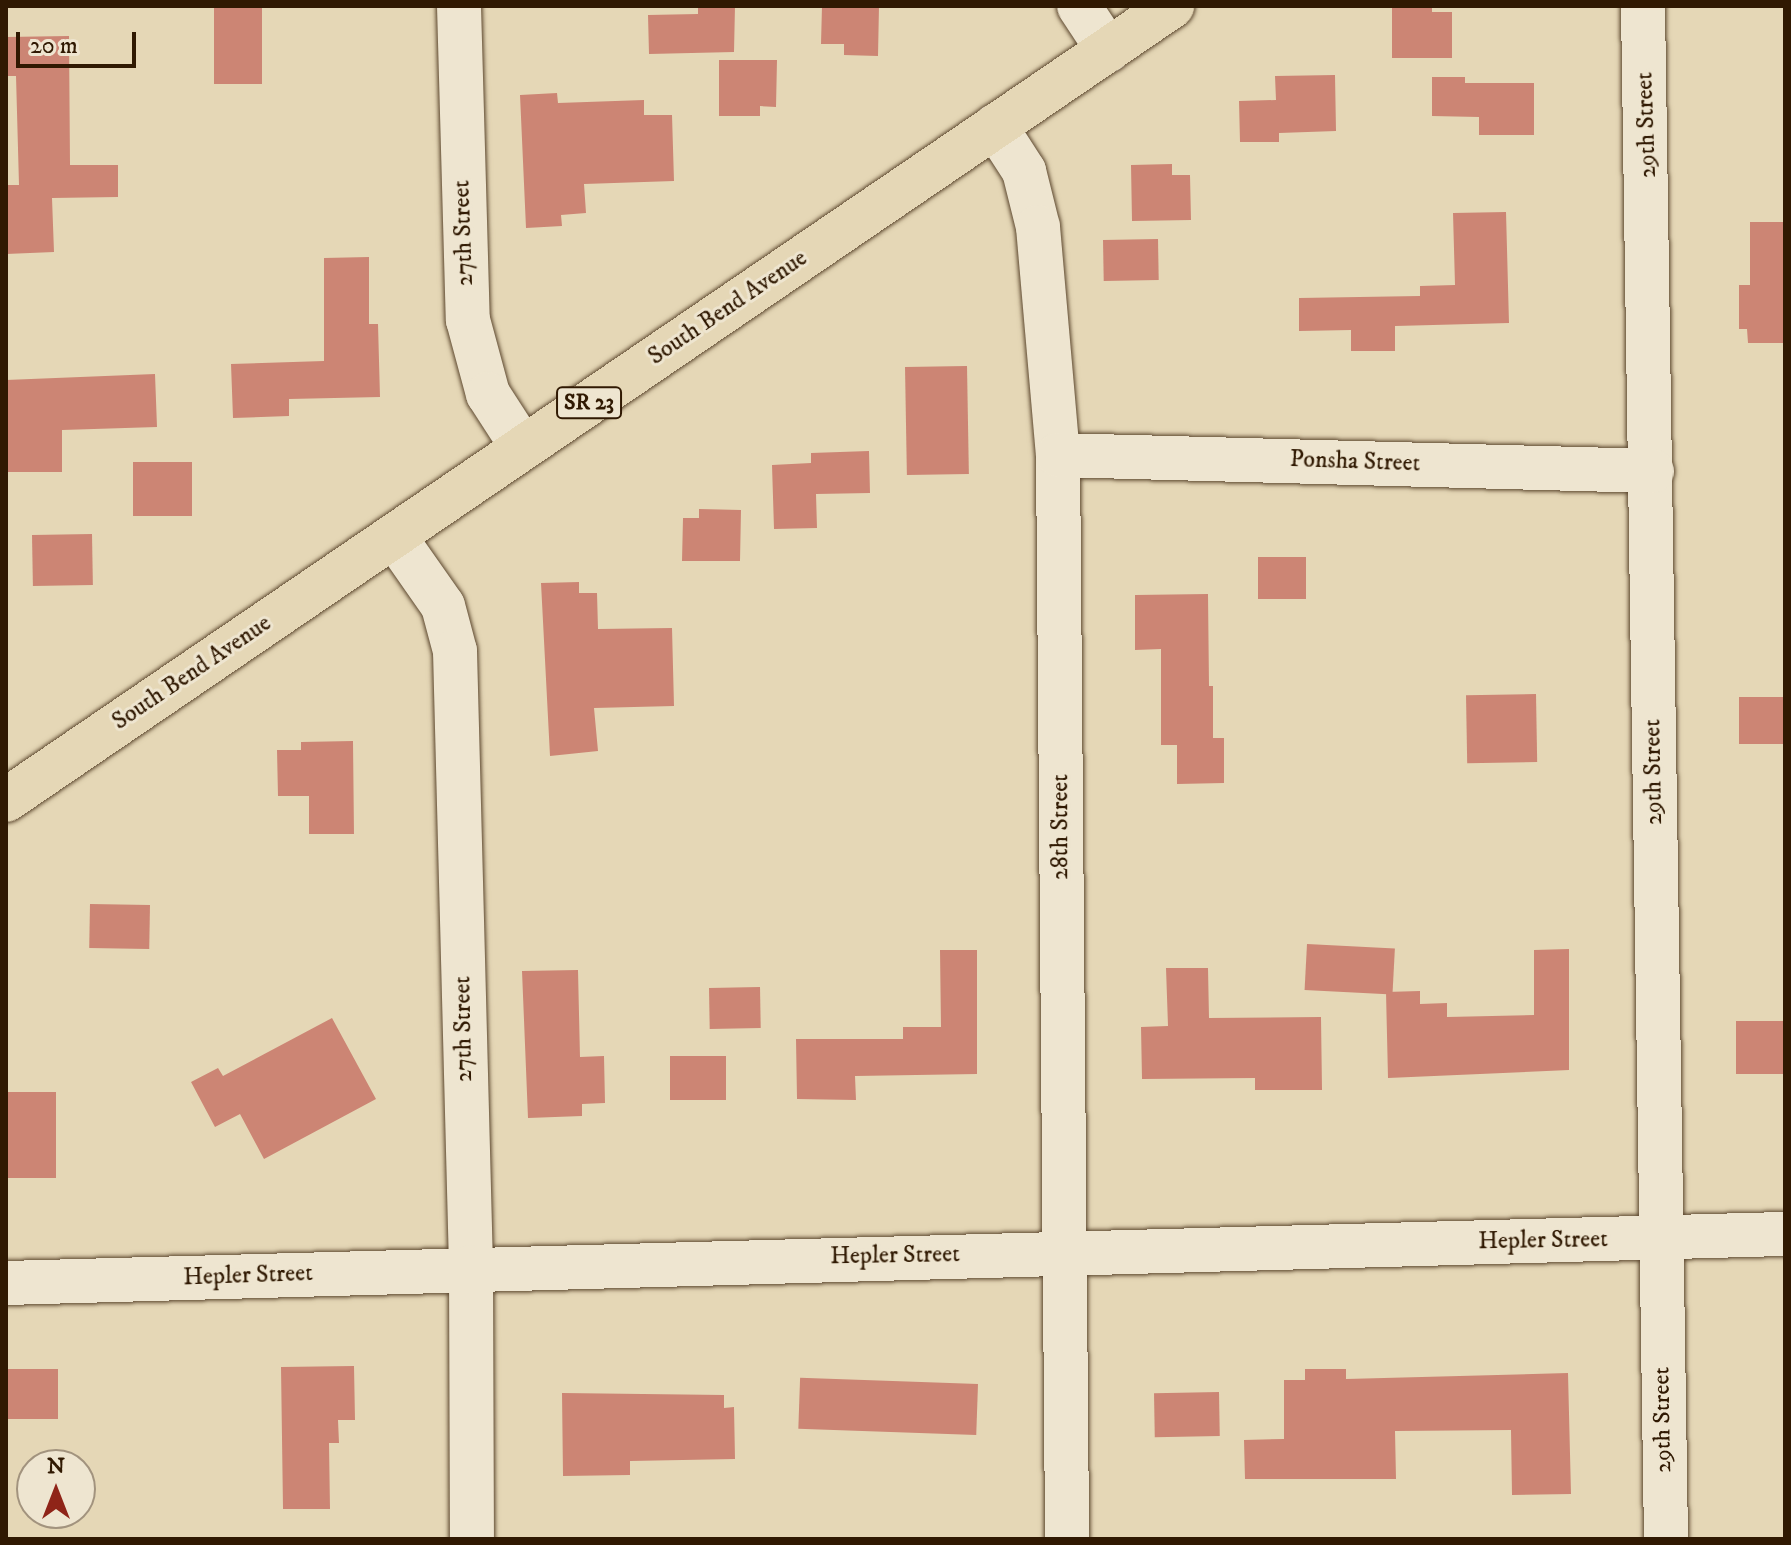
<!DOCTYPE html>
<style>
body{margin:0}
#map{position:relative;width:1791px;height:1545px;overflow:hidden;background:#e5d7b6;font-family:"IM FELL DW Pica",serif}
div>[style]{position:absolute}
.building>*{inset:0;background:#cc8574;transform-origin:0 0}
.roads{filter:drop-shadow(0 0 2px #5d482f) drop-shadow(0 0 2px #5d482f)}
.minor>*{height:44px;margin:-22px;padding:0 22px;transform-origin:22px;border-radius:22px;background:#eee5d0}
.major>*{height:44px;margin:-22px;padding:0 22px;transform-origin:22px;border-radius:22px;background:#e5d7b6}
span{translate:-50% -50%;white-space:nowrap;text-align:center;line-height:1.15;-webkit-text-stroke:6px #eee5d0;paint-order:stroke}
.shield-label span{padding:2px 6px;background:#eee5d0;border:2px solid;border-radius:6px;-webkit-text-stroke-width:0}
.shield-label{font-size:22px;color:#301902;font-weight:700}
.street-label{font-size:24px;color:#301902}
.frame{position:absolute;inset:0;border:8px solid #301902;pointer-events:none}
.north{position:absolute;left:16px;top:1449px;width:80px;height:80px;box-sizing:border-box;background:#eee5d0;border:2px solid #a2937e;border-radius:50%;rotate:0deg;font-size:22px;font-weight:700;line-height:32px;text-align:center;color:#301902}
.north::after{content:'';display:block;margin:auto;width:28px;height:36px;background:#8f2418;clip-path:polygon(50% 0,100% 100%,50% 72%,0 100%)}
.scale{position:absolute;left:16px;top:32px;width:120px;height:36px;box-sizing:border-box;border:4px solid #301902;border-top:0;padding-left:10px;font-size:24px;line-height:28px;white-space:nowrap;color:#301902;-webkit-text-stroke:6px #eee5d0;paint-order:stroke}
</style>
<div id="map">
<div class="building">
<div style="left:214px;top:6px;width:48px;height:78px"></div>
<div style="clip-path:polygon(698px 6px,735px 6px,734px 52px,649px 54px,648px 15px,698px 14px)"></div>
<div style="clip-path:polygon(822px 6px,879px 6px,878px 56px,844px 55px,844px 44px,821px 44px)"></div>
<div style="clip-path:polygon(1392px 6px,1432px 6px,1432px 12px,1452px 12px,1452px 58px,1392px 58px)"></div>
<div style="clip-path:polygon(69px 36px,70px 165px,118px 165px,118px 197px,52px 198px,54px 252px,6px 254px,6px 185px,19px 185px,16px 76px,6px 76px,6px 37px)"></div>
<div style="clip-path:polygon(719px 60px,777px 60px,776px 107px,760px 106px,760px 116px,719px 116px)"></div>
<div style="clip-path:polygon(1335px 75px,1336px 131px,1279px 133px,1279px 142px,1240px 142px,1239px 101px,1276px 100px,1275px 76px)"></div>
<div style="clip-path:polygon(1432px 77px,1465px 77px,1465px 83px,1534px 83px,1534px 135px,1479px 135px,1479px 117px,1432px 116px)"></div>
<div style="clip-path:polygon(557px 93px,558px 103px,644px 100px,644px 115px,672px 115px,674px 181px,584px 184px,586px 213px,561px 215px,562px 226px,526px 228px,520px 95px)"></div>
<div style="clip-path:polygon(1172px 164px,1172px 175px,1190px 175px,1191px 220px,1132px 221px,1131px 165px)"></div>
<div style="clip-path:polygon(1506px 212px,1509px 323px,1395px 326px,1395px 351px,1351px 351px,1351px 330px,1299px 331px,1299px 298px,1420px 296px,1420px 286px,1455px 285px,1453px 213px)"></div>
<div style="clip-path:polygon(1750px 222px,1785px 222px,1785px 343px,1748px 343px,1747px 329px,1739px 329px,1739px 285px,1750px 285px)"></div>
<div style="left:1158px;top:239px;width:41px;height:55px;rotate:89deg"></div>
<div style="clip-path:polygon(369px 257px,369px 324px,378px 324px,380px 397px,289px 399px,289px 416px,233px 418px,231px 364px,324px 361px,324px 258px)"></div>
<div style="left:967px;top:366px;width:108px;height:62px;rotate:89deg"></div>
<div style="clip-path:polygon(155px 374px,157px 427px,62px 430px,62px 472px,7px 472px,6px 380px)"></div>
<div style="clip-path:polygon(869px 451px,870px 493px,816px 494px,817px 528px,774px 529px,772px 465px,811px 463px,811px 453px)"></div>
<div style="left:192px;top:462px;width:54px;height:59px;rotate:90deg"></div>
<div style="clip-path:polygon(699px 509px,741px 510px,740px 561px,682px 561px,683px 518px,699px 518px)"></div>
<div style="left:92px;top:534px;width:51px;height:60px;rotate:89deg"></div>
<div style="left:1258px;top:557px;width:48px;height:42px"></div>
<div style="clip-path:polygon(579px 582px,579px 593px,597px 593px,598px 629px,672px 628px,674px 706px,594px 708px,598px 751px,550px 756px,541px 583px)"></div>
<div style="clip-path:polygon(1208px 594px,1209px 686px,1213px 686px,1213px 738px,1224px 738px,1224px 783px,1177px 784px,1177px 745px,1161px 745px,1161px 649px,1135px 650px,1135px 595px)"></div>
<div style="left:1536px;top:694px;width:68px;height:70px;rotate:89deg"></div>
<div style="left:1785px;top:697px;width:47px;height:46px;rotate:90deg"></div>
<div style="clip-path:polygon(353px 741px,354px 834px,309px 834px,309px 796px,278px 796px,277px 750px,301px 750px,301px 742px)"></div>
<div style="left:90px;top:904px;width:60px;height:44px;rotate:1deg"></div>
<div style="left:1307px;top:944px;width:88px;height:46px;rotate:3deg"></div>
<div style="clip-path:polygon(1569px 949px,1569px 1070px,1388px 1078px,1386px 992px,1420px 991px,1420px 1004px,1447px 1003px,1447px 1017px,1534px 1015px,1534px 950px)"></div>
<div style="clip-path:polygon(940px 950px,977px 950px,977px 1074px,855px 1076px,856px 1100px,797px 1099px,796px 1039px,903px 1039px,903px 1027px,941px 1027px)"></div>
<div style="clip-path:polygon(1166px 968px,1208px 968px,1209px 1018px,1321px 1017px,1322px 1090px,1255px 1090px,1255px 1078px,1142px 1079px,1141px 1027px,1168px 1026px)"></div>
<div style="clip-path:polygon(578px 970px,580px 1057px,604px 1056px,605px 1103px,582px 1104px,582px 1116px,528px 1118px,522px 971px)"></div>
<div style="left:760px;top:987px;width:41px;height:51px;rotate:89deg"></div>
<div style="clip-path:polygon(332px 1018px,376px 1099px,264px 1159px,240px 1114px,215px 1127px,191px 1082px,218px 1068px,223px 1076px)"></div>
<div style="left:1785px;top:1021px;width:53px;height:49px;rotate:90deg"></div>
<div style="left:670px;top:1056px;width:56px;height:44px"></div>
<div style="left:6px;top:1092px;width:50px;height:86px"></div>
<div style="clip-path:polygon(354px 1366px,355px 1420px,338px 1420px,339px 1443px,329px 1443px,330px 1509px,283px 1509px,281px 1367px)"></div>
<div style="left:6px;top:1369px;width:52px;height:50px"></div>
<div style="clip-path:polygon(1305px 1369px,1346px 1369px,1346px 1379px,1568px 1373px,1571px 1494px,1512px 1495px,1511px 1430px,1395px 1431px,1396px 1479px,1245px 1479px,1244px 1440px,1284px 1439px,1284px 1380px,1305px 1380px)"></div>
<div style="left:978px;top:1384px;width:51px;height:178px;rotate:92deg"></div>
<div style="left:1219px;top:1392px;width:44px;height:65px;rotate:89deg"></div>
<div style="clip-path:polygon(562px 1393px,724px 1395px,724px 1408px,734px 1407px,735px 1459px,630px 1461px,630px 1475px,563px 1476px)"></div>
</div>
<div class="roads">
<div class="minor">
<div style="left:459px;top:6px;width:314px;rotate:88.4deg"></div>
<div style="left:468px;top:320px;width:77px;rotate:74.9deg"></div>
<div style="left:488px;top:394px;width:64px;rotate:57.1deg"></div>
<div style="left:1079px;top:6px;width:53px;rotate:56.6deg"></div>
<div style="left:1643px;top:6px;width:1533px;rotate:89.14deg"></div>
<div style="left:995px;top:126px;width:54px;rotate:57.2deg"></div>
<div style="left:1024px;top:171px;width:58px;rotate:76deg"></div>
<div style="left:1038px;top:227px;width:229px;rotate:85deg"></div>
<div style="left:1058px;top:455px;width:1084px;rotate:89.52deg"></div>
<div style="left:1058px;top:455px;width:594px;rotate:1.54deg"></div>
<div style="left:394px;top:536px;width:85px;rotate:55deg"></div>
<div style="left:443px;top:606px;width:47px;rotate:75.1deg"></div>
<div style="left:455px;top:651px;width:616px;rotate:88.51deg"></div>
<div style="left:471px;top:1267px;width:272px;rotate:89.8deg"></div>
<div style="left:6px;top:1283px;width:1780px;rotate:-1.58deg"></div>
</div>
<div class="major">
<div style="left:6px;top:800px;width:1411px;rotate:-34.25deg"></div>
</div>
</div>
<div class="shield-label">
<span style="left:589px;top:403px">SR 23</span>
</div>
<div class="street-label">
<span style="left:1647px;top:125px;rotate:-92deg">29th Street</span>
<span style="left:464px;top:233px;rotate:-92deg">27th Street</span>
<span style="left:728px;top:308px;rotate:-34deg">South Bend Avenue</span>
<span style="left:1355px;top:462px;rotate:2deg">Ponsha Street</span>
<span style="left:192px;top:673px;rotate:-34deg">South Bend Avenue</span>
<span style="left:1654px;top:772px;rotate:-91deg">29th Street</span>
<span style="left:1061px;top:827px;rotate:-90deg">28th Street</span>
<span style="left:464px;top:1029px;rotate:-91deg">27th Street</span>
<span style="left:1543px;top:1241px;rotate:-1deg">Hepler Street</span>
<span style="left:895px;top:1256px;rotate:-1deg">Hepler Street</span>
<span style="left:248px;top:1276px;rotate:-2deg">Hepler Street</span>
<span style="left:1663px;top:1420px;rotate:-91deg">29th Street</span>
</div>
<div class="frame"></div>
<div class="north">N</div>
<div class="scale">20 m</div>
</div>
